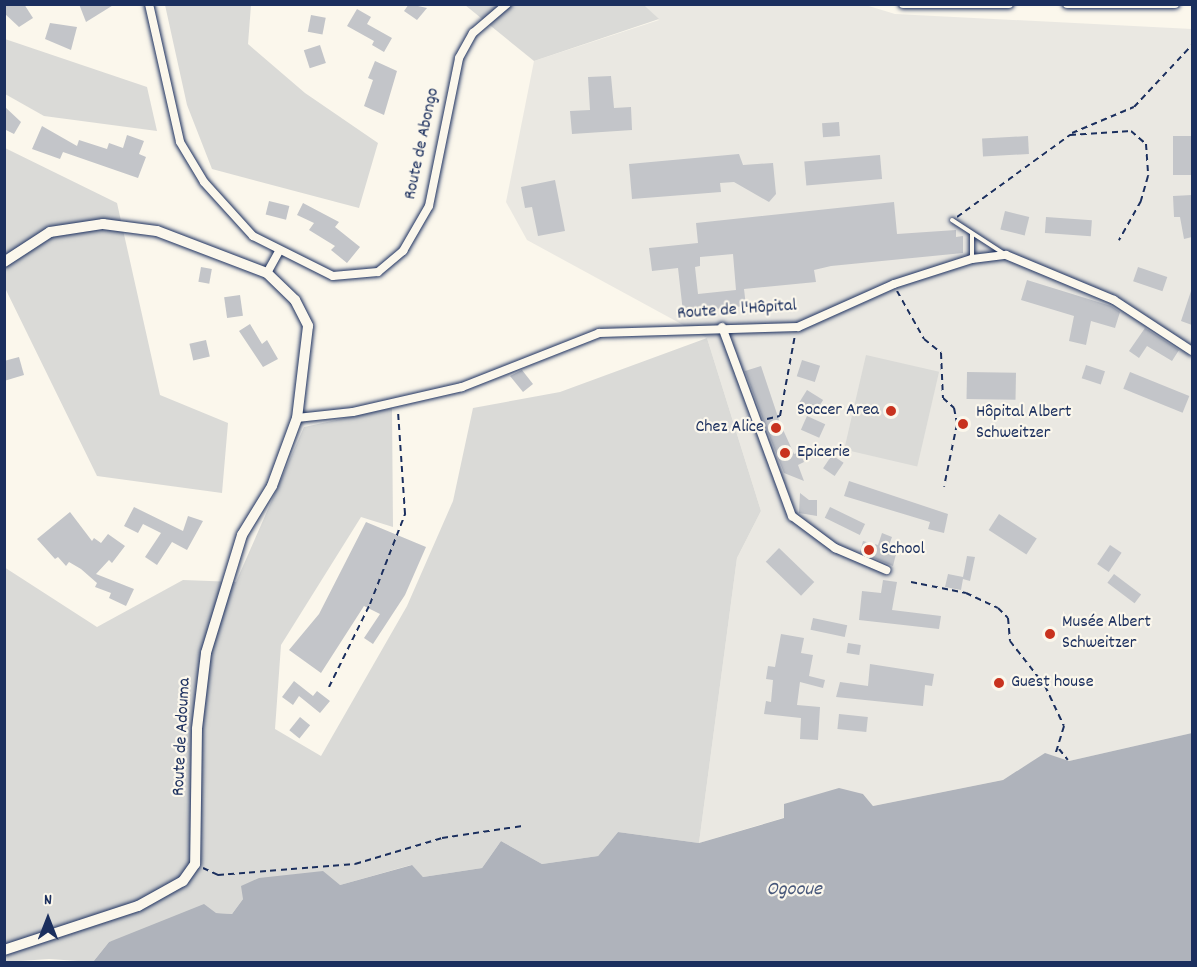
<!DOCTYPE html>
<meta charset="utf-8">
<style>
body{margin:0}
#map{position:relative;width:1197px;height:967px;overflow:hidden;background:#fbf7ec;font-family:Dekko,sans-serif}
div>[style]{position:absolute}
.built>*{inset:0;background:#eae8e2}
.green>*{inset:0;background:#dadad7;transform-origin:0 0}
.water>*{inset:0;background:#afb3bb}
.building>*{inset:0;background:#c3c5c9;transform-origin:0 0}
.path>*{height:2px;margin-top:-1px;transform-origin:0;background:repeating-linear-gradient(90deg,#1b2f5e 0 6px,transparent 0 10.5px)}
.roads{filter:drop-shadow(0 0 2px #1b2f5e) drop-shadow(0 0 2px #1b2f5e)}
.service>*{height:4px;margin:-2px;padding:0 2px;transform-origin:2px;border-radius:2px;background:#fbf7ec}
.minor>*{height:8px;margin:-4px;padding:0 4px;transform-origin:4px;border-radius:4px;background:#fbf7ec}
.tertiary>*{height:10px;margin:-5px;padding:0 5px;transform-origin:5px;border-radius:5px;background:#fbf7ec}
.dots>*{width:16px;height:16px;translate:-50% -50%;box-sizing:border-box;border:3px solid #fbf7ec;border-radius:50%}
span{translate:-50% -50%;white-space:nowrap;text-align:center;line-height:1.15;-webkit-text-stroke:4.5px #fbf7ec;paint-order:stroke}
.street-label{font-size:18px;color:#1b2f5e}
.poi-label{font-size:18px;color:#1b2f5e}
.right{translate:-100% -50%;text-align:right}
.left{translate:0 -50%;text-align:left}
.water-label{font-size:20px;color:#47577a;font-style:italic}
.frame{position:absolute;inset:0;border:6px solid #1b2f5e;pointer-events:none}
.north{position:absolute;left:18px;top:889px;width:60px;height:60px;-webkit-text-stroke:4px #fbf7ec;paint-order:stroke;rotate:0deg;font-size:16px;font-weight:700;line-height:24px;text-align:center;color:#1b2f5e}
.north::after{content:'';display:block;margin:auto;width:21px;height:27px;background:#1b2f5e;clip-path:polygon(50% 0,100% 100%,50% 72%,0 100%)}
</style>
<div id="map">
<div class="built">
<div style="clip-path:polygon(862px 4px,895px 14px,1192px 29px,1192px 733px,1069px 761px,1045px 754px,1003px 780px,873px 806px,863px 794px,699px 843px,737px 558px,761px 511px,707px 338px,527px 240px,506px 202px,534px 61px,659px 20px,644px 5px)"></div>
</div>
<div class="green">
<div style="clip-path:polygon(165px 5px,251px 5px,248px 44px,305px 93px,378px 143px,359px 208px,212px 169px,187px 105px)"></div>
<div style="clip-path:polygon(465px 5px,644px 5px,659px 19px,534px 61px)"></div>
<div style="clip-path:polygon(5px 39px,147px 87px,157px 131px,44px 116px,5px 94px)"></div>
<div style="clip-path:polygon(5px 148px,117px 203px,160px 395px,228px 423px,222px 493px,97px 476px,5px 288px)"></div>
<div style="clip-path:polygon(707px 338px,761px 511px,737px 558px,699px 843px,618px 832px,598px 856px,542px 864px,501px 841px,482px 868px,423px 877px,411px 865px,340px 885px,243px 899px,232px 914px,216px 913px,109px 942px,93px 962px,49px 959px,5px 962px,4px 567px,97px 627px,183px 580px,236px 582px,304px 427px,392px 408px,393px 527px,361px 517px,281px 645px,275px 729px,321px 756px,407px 606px,453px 501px,473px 408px,560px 392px)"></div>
<div style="left:866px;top:355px;width:75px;height:97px;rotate:13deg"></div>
</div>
<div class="water">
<div style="clip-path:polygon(1192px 733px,1192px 962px,93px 962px,109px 942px,204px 904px,216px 913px,232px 914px,243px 899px,241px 886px,259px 878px,323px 871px,340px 885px,412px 865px,423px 877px,482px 868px,501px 841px,542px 864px,598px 856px,618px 832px,699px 843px,784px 818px,784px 804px,839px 788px,863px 794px,873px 806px,1003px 780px,1045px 753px,1069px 761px)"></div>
</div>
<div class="building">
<div style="clip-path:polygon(4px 4px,24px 4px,33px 18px,19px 27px,4px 13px)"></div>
<div style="clip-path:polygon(79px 4px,115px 4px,86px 22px)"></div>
<div style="clip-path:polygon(409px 4px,427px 8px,417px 20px,404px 11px)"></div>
<div style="clip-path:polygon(357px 9px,371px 17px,367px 24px,392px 38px,384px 52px,372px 45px,374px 41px,347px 26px)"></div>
<div style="left:311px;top:15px;width:15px;height:17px;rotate:11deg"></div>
<div style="clip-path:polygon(50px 23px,77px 27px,71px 50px,45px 39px)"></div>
<div style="left:320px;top:45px;width:19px;height:17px;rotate:72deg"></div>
<div style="clip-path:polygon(375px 61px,397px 71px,384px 115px,364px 106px,373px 80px,368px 78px)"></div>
<div style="clip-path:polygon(611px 76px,614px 108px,631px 107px,632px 130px,572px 134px,570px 111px,590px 110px,588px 77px)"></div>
<div style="clip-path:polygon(4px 106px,21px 122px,14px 134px,4px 129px)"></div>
<div style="left:839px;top:122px;width:14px;height:17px;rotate:86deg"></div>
<div style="clip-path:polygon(42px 126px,77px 146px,79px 140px,107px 149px,109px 143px,123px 148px,127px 135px,144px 141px,139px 154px,146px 157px,138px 178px,63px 152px,60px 159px,32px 149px)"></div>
<div style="left:1028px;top:136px;width:18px;height:46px;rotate:87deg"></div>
<div style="left:1173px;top:136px;width:19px;height:39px"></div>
<div style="clip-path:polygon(739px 154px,743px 165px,773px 163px,776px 194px,769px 202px,734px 182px,720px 183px,721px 192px,632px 199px,629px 164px)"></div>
<div style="left:880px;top:155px;width:24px;height:76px;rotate:85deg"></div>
<div style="clip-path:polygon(555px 180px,565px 231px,538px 236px,532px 207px,525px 208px,521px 187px)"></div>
<div style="clip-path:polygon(1192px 195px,1192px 237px,1184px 239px,1180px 217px,1174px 217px,1173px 196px)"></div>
<div style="left:269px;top:201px;width:21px;height:14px;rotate:14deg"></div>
<div style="clip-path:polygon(evenodd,894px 202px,897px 234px,956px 230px,956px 237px,963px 236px,963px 253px,831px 266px,814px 270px,816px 282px,744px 289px,746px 306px,683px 312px,678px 268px,652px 271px,649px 248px,698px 243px,696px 223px,894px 202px,733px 254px,736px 290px,698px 294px,695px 267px,700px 266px,700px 257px,733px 254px)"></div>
<div style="clip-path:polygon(303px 203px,339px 222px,335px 227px,360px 247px,347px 263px,331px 250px,335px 246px,309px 230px,314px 223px,297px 215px)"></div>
<div style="left:1005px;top:211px;width:25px;height:19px;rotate:14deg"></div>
<div style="left:1046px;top:217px;width:46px;height:16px;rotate:4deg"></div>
<div style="left:201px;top:267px;width:11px;height:15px;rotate:10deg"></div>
<div style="left:1138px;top:267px;width:31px;height:15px;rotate:19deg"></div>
<div style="clip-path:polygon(1027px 280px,1111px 306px,1120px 312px,1115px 328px,1091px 321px,1086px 345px,1069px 341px,1074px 316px,1021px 300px)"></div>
<div style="clip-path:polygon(1191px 291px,1192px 291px,1192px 325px,1181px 321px)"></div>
<div style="left:240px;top:295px;width:21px;height:16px;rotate:82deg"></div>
<div style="clip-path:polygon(250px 324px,262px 344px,267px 340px,278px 359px,263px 367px,239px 331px)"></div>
<div style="clip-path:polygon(1145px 328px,1179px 350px,1172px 361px,1147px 346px,1139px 358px,1129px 351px)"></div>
<div style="left:206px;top:340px;width:17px;height:17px;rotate:77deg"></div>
<div style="clip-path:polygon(19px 357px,24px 375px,4px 381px,4px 361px)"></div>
<div style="left:802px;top:360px;width:19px;height:17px;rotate:18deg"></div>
<div style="left:1086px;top:365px;width:20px;height:14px;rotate:18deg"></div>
<div style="clip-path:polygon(761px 366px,780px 423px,794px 454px,800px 452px,804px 462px,798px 465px,804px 481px,784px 473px,767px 430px,745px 371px)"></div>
<div style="clip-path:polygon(522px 370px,533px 384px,523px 392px,510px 376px)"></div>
<div style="left:967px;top:372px;width:49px;height:27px;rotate:1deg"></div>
<div style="left:1130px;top:372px;width:64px;height:18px;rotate:22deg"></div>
<div style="left:807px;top:390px;width:19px;height:17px;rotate:32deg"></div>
<div style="left:807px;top:416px;width:20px;height:15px;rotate:24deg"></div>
<div style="left:832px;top:455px;width:14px;height:16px;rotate:34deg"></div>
<div style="clip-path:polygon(849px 481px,948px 514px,944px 533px,928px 529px,930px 522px,844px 496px)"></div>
<div style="clip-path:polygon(800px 493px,809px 500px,817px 500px,817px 516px,799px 513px)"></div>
<div style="clip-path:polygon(134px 507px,183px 531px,188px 516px,203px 521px,187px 550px,172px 542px,157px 565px,145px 557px,161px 533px,143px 524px,138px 533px,124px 526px)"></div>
<div style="left:830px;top:507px;width:39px;height:12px;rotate:26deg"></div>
<div style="clip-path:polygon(70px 512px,92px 541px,94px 538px,101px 543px,108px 534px,125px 546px,112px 563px,109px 560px,96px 574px,134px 589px,126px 606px,109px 598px,111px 593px,95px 587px,97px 583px,81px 569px,69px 562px,66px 566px,58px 557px,55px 559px,37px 539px)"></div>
<div style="left:999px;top:514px;width:45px;height:19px;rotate:33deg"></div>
<div style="clip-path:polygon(366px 522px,426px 547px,405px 595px,373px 644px,364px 638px,380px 614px,364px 606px,321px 673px,289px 650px,319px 614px)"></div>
<div style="clip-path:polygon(882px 533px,892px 537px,888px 548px,897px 550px,893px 566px,860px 552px,863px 541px,878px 545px)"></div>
<div style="left:1110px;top:545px;width:14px;height:23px;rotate:34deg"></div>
<div style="left:779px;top:548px;width:49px;height:19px;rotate:44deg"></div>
<div style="clip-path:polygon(967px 556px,975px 557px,970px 581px,963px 579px,961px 590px,945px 587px,948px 574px,963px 577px)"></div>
<div style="left:1114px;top:574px;width:34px;height:11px;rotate:37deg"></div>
<div style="clip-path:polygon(883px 580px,897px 582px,892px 610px,941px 616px,939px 629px,859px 620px,862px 591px,881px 593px)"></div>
<div style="left:813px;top:618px;width:35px;height:12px;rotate:12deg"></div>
<div style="clip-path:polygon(781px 634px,804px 638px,801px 653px,813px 655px,809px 676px,825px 680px,823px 688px,800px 682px,797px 705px,820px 707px,818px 740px,800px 739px,801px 718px,764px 714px,766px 701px,771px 702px,773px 680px,766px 679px,768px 666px,775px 667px)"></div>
<div style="left:848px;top:643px;width:13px;height:10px;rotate:9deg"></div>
<div style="clip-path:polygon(870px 664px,934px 674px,932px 686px,925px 685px,923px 706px,836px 697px,840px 682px,868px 686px)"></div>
<div style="clip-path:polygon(294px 681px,313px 696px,317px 691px,330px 701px,320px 713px,299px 696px,293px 705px,282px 697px)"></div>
<div style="left:839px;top:714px;width:29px;height:15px;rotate:6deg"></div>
<div style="left:300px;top:717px;width:13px;height:17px;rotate:39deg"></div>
</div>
<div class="path">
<div style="left:1072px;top:133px;width:67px;rotate:-22.8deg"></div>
<div style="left:1134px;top:107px;width:85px;rotate:-46.9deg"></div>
<div style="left:957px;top:217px;width:140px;rotate:-36deg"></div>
<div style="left:1070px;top:135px;width:61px;rotate:-3.8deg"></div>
<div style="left:1131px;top:131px;width:20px;rotate:41deg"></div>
<div style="left:1146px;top:144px;width:32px;rotate:86deg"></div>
<div style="left:1148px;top:176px;width:26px;rotate:106deg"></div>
<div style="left:1141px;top:201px;width:45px;rotate:119.4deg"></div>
<div style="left:897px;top:291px;width:55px;rotate:60.6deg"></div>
<div style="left:924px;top:339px;width:22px;rotate:39deg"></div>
<div style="left:941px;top:353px;width:45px;rotate:87.5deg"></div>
<div style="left:943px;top:398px;width:15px;rotate:42deg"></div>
<div style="left:954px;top:408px;width:16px;rotate:79deg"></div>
<div style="left:957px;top:424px;width:64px;rotate:101.7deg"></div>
<div style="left:767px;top:419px;width:13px;rotate:-13deg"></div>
<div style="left:780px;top:416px;width:82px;rotate:-79.5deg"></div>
<div style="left:911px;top:582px;width:56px;rotate:11.3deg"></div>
<div style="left:966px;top:593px;width:35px;rotate:25deg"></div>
<div style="left:998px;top:608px;width:14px;rotate:45deg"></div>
<div style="left:1008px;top:618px;width:23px;rotate:85deg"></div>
<div style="left:1010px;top:641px;width:57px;rotate:52.1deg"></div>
<div style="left:1045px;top:686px;width:44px;rotate:64.6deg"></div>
<div style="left:1064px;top:726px;width:28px;rotate:107deg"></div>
<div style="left:329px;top:687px;width:93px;rotate:-63.7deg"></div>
<div style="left:370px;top:604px;width:97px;rotate:-68.7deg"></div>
<div style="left:405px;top:514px;width:102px;rotate:-93.9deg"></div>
<div style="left:1059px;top:749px;width:14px;rotate:51deg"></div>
<div style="left:203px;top:868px;width:17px;rotate:25deg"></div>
<div style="left:218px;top:875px;width:137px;rotate:-4.6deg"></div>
<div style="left:355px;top:864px;width:91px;rotate:-16.6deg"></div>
<div style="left:442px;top:838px;width:81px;rotate:-8.5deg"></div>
</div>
<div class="roads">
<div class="service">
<div style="left:952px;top:220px;width:61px;rotate:32.9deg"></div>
<div style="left:972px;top:234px;width:24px;rotate:90deg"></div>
</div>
<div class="minor">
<div style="left:149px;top:4px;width:141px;rotate:77.3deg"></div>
<div style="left:180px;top:142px;width:47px;rotate:59deg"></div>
<div style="left:204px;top:182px;width:73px;rotate:47.8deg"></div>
<div style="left:253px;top:236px;width:89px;rotate:26.6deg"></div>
<div style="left:333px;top:276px;width:45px;rotate:-5.1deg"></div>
<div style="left:378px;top:272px;width:33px;rotate:-40deg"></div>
<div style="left:403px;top:251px;width:52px;rotate:-60deg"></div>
<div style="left:429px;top:206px;width:151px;rotate:-78.5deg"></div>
<div style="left:459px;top:58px;width:29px;rotate:-61deg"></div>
<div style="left:473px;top:33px;width:45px;rotate:-40.5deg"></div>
<div style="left:903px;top:4px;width:106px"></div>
<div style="left:1067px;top:4px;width:108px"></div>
<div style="left:267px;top:273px;width:25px;rotate:-61deg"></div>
<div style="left:722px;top:327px;width:202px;rotate:69.7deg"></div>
<div style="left:792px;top:516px;width:54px;rotate:36.7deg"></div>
<div style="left:835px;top:548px;width:56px;rotate:23.3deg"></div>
<div style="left:297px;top:418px;width:56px;rotate:-6.1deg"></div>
<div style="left:353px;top:412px;width:112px;rotate:-12.9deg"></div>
<div style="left:462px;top:387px;width:147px;rotate:-21.5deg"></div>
<div style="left:599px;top:333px;width:199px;rotate:-1.7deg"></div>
<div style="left:798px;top:327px;width:105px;rotate:-24.1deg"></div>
<div style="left:894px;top:284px;width:82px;rotate:-17.8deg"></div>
<div style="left:972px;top:259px;width:34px;rotate:-7deg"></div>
<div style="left:1006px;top:255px;width:117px;rotate:22.6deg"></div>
<div style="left:1114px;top:300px;width:93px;rotate:33.2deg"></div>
</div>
<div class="tertiary">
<div style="left:4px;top:262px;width:55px;rotate:-33.1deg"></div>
<div style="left:50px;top:232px;width:54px;rotate:-8.6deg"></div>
<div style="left:103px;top:224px;width:54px;rotate:7.4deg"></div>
<div style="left:157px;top:231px;width:118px;rotate:20.9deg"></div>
<div style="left:267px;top:273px;width:39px;rotate:44deg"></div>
<div style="left:295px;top:300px;width:29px;rotate:63deg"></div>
<div style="left:308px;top:326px;width:93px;rotate:96.8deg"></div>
<div style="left:297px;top:418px;width:72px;rotate:110.2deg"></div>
<div style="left:272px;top:486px;width:57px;rotate:121.5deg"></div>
<div style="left:242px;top:535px;width:123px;rotate:107deg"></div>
<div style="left:206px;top:653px;width:77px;rotate:96.8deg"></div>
<div style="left:197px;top:729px;width:135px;rotate:90.8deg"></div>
<div style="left:195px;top:864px;width:21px;rotate:125deg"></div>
<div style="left:183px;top:881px;width:51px;rotate:150.9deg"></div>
<div style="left:138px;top:906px;width:141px;rotate:161.8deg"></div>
</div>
</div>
<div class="dots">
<div style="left:891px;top:411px;background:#c8321e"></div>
<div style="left:963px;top:424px;background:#c8321e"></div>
<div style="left:776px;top:428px;background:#c8321e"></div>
<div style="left:785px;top:453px;background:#c8321e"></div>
<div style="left:869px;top:550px;background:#c8321e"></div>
<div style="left:1050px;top:634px;background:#c8321e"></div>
<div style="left:999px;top:683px;background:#c8321e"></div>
</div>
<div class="street-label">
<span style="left:423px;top:144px;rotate:-78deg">Route de Abongo</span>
<span style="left:737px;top:311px;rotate:-4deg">Route de l'Hôpital</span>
<span style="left:183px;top:737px;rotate:-87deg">Route de Adouma</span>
</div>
<div class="poi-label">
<span class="right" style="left:879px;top:411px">Soccer Area</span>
<span class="left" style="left:976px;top:424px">Hôpital Albert<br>Schweitzer</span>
<span class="right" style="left:764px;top:428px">Chez Alice</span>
<span class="left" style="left:797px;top:453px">Epicerie</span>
<span class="left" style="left:881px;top:550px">School</span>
<span class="left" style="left:1062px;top:634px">Musée Albert<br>Schweitzer</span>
<span class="left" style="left:1011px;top:683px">Guest house</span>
</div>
<div class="water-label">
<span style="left:794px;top:890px">Ogooue</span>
</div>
<div class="frame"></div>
<div class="north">N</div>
</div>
